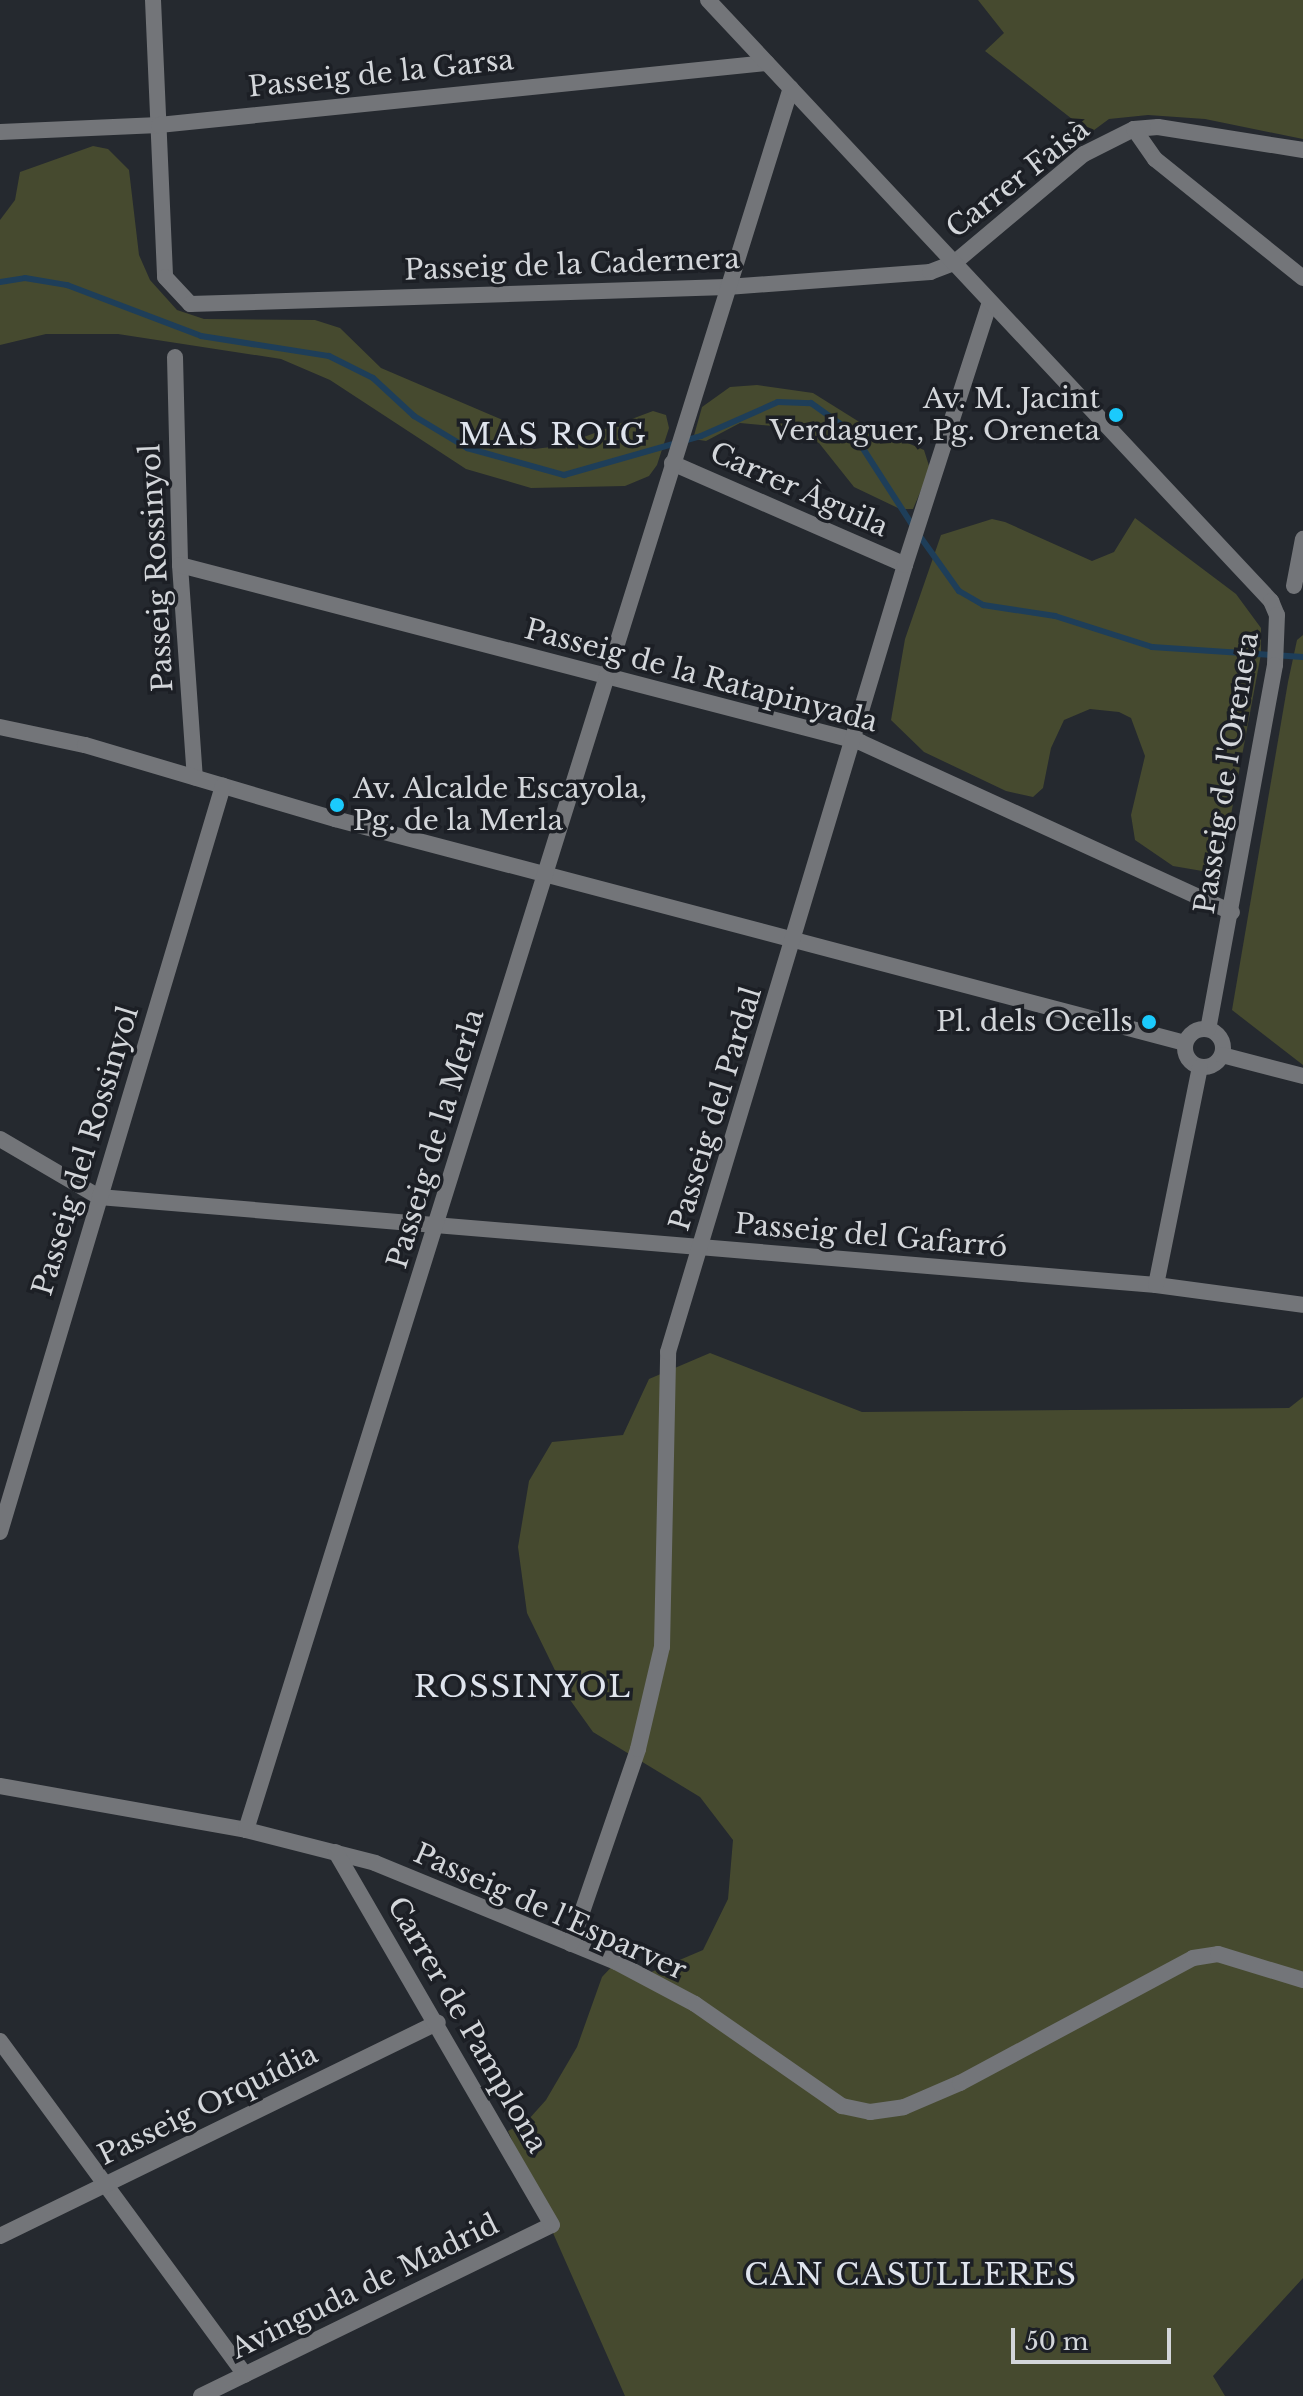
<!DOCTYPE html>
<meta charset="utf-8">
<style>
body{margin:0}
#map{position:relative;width:1303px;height:2396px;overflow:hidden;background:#25292f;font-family:"Libre Baskerville",serif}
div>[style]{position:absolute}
.green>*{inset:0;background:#464a2f}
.stream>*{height:6px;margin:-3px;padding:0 3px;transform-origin:3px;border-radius:3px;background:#1e3e59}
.minor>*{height:16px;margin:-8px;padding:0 8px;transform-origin:8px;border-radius:8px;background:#737579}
.minor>.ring{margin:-8px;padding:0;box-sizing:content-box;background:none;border:16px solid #737579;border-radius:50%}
.tertiary>*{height:16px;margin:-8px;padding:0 8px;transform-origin:8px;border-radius:8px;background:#737579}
.dots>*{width:22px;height:22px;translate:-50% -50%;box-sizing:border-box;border:4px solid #1c1f25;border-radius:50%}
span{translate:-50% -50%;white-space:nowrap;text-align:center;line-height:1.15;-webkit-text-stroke:7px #1c1f25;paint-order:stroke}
.street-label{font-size:28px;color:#d3d6da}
.poi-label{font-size:28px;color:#d3d6da}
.right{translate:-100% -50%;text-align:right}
.left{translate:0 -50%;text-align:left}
.neighbourhood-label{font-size:30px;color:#dfe4ed;letter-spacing:2px}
.scale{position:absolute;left:1011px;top:2328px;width:160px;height:36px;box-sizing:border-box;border:4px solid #d3d6da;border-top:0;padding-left:10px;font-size:24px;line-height:28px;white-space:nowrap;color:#d3d6da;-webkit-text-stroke:6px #1c1f25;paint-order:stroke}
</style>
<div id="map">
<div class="green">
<div style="clip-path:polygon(978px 0,1303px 0,1303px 139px,1205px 119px,1148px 115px,1109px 119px,1090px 133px,985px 51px,1004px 33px)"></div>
<div style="clip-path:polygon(93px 146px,108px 149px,129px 170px,139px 255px,150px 280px,177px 310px,204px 319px,315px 320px,340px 328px,381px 368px,505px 421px,519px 445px,534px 449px,560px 446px,653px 411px,666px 415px,669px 428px,657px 465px,649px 476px,625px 486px,531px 488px,466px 469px,330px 380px,281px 359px,118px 334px,46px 334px,0 345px,0 220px,15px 200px,20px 172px)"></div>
<div style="clip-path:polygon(757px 385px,813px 393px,861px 423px,924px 450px,930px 469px,913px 509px,900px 509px,854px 487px,819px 443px,784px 427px,740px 423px,706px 441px,693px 439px,702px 407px,730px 387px)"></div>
<div style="clip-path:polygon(1135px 518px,1236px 594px,1261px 628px,1261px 654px,1230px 820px,1214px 873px,1173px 866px,1135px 840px,1131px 815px,1145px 756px,1131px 718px,1119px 712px,1090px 709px,1064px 720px,1051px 748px,1043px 788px,1033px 797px,1006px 791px,924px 752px,891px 720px,905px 639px,941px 535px,992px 519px,1005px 522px,1092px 561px,1114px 552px)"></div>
<div style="clip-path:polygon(1303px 635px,1303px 1065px,1232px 1010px,1288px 682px,1297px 640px)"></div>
<div style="clip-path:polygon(710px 1353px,862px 1412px,1289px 1408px,1303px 1397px,1303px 2278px,1213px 2376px,1225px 2396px,625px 2396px,508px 2131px,528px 2120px,546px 2100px,577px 2047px,602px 1977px,616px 1962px,642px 1976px,703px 1950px,728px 1899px,733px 1840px,700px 1797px,593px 1732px,568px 1697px,527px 1613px,518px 1547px,529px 1481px,552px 1442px,623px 1435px,649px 1379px)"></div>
</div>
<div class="stream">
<div style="left:0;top:282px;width:25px;rotate:-9deg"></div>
<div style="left:25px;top:278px;width:43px;rotate:9.5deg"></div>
<div style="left:67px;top:285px;width:143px;rotate:20.8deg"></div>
<div style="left:201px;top:336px;width:130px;rotate:8.9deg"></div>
<div style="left:329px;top:356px;width:49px;rotate:26.6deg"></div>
<div style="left:373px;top:378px;width:56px;rotate:42.8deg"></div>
<div style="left:414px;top:416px;width:62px;rotate:31.1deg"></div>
<div style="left:467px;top:448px;width:101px;rotate:15.6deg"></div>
<div style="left:564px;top:475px;width:142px;rotate:-15.9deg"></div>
<div style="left:701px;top:436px;width:84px;rotate:-23.8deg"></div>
<div style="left:778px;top:402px;width:33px;rotate:2deg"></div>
<div style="left:811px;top:403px;width:52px;rotate:35.5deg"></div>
<div style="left:853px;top:433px;width:111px;rotate:57.2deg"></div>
<div style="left:919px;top:535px;width:69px;rotate:54.5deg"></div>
<div style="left:959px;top:591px;width:28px;rotate:30deg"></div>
<div style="left:983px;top:605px;width:73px;rotate:8.7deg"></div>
<div style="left:1055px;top:616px;width:102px;rotate:17.7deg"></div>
<div style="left:1152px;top:647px;width:151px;rotate:3.8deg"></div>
</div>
<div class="minor">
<div style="left:153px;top:0;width:277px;rotate:87.5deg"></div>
<div style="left:165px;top:277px;width:37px;rotate:47deg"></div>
<div style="left:190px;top:304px;width:537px;rotate:-1.81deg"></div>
<div style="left:727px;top:287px;width:204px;rotate:-4.2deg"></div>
<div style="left:930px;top:272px;width:26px;rotate:-21deg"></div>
<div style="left:954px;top:263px;width:170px;rotate:-40deg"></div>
<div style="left:1084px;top:154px;width:56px;rotate:-26.6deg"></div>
<div style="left:1134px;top:129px;width:24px;rotate:-5deg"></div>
<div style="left:1158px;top:127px;width:147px;rotate:9deg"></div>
<div style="left:1134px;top:129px;width:37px;rotate:55deg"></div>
<div style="left:1155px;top:159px;width:190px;rotate:38.8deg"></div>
<div style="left:0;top:132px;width:159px;rotate:-2.5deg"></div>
<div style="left:159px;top:125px;width:611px;rotate:-5.82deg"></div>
<div style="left:175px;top:357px;width:208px;rotate:88.6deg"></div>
<div style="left:180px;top:565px;width:213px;rotate:86deg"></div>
<div style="left:672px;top:463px;width:254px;rotate:23.6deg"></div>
<div style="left:180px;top:565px;width:703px;rotate:14.59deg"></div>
<div style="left:860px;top:742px;width:409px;rotate:24.6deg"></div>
<div style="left:1294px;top:586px;width:48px;rotate:-79.2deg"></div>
<div style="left:0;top:727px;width:87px;rotate:12deg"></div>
<div style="left:85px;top:745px;width:261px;rotate:16.5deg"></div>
<div style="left:335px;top:819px;width:879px;rotate:14.76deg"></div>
<div class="ring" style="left:1185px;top:1029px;width:22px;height:22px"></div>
<div style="left:1222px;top:1055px;width:84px;rotate:14.5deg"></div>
<div style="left:0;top:1139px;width:115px;rotate:30.4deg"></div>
<div style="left:99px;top:1197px;width:1061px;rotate:4.76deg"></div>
<div style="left:1156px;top:1285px;width:148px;rotate:7.7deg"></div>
<div style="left:1156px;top:1285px;width:222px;rotate:-78.6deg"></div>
<div style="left:0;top:1532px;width:779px;rotate:-73.36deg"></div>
<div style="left:0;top:1786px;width:250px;rotate:10.1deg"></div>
<div style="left:246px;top:1830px;width:133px;rotate:14.3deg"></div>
<div style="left:375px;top:1863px;width:261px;rotate:22.3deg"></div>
<div style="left:616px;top:1962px;width:89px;rotate:28deg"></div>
<div style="left:695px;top:2004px;width:179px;rotate:34.8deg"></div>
<div style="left:842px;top:2106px;width:29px;rotate:12deg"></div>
<div style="left:870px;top:2112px;width:34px;rotate:-8deg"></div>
<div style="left:904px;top:2107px;width:61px;rotate:-23.2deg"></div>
<div style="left:960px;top:2083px;width:264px;rotate:-28.2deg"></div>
<div style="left:1193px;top:1958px;width:25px;rotate:-9deg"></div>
<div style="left:1218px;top:1954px;width:89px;rotate:17deg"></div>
<div style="left:246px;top:1830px;width:1825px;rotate:-72.63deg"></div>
<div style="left:571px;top:1944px;width:206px;rotate:-71deg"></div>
<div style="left:638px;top:1749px;width:105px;rotate:-76.8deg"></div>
<div style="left:662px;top:1647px;width:295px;rotate:-88.8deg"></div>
<div style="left:668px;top:1352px;width:822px;rotate:-73.24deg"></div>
<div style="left:905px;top:565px;width:276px;rotate:-72.1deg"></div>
<div style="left:0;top:2041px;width:414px;rotate:53.7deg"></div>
<div style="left:0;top:2236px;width:487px;rotate:-26deg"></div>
<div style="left:201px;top:2396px;width:390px;rotate:-26deg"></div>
<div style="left:552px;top:2225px;width:431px;rotate:-120.1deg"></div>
</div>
<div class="tertiary">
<div style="left:708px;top:0;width:824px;rotate:46.87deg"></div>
<div style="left:1271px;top:601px;width:15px;rotate:67deg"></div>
<div style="left:1277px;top:615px;width:50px;rotate:92.3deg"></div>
<div style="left:1275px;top:665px;width:370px;rotate:100.4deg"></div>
</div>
<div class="dots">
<div style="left:1116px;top:415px;background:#1bcafc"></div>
<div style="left:337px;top:805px;background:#1bcafc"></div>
<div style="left:1149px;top:1022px;background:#1bcafc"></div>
</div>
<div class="street-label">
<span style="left:381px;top:74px;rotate:-6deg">Passeig de la Garsa</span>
<span style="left:1018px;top:179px;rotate:-38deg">Carrer Faisà</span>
<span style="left:572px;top:265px;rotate:-2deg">Passeig de la Cadernera</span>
<span style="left:799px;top:490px;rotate:24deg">Carrer Àguila</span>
<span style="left:157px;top:568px;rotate:-93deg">Passeig Rossinyol</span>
<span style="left:701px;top:676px;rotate:15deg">Passeig de la Ratapinyada</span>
<span style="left:1227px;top:773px;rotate:-81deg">Passeig de l'Oreneta</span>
<span style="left:716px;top:1109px;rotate:-73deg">Passeig del Pardal</span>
<span style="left:436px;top:1139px;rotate:-73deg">Passeig de la Merla</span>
<span style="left:86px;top:1151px;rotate:-73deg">Passeig del Rossinyol</span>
<span style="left:871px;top:1236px;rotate:5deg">Passeig del Gafarró</span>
<span style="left:550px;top:1912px;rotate:24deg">Passeig de l'Esparver</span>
<span style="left:467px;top:2025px;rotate:60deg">Carrer de Pamplona</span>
<span style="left:208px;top:2105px;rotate:-26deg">Passeig Orquídia</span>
<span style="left:365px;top:2287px;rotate:-26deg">Avinguda de Madrid</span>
</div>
<div class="poi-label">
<span class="right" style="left:1100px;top:415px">Av. M. Jacint<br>Verdaguer, Pg. Oreneta</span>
<span class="left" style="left:353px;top:805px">Av. Alcalde Escayola,<br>Pg. de la Merla</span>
<span class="right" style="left:1133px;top:1022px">Pl. dels Ocells</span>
</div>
<div class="neighbourhood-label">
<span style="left:553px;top:435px">MAS ROIG</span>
<span style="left:523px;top:1687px">ROSSINYOL</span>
<span style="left:911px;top:2275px">CAN CASULLERES</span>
</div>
<div class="scale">50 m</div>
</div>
